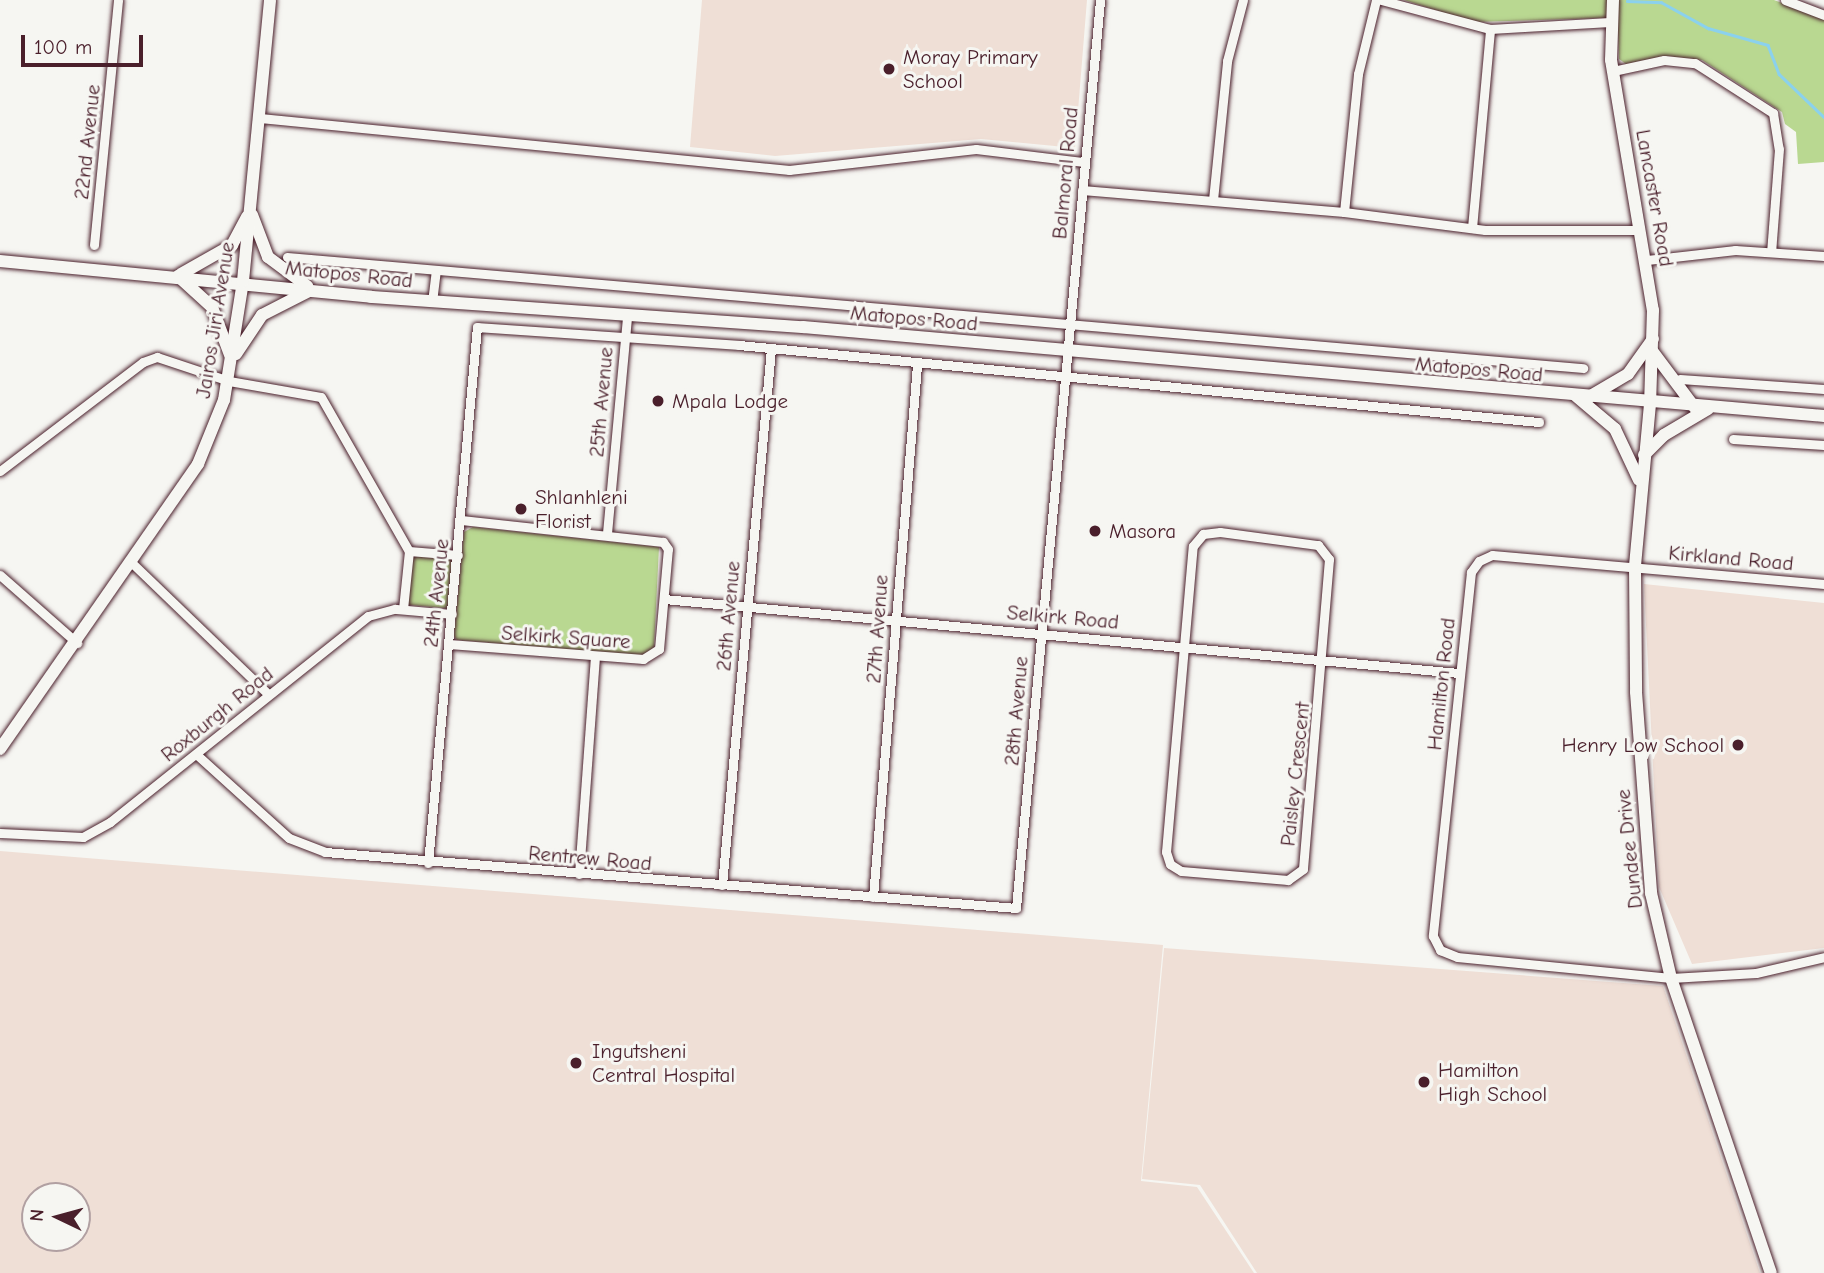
<!DOCTYPE html>
<style>
body{margin:0}
#map{position:relative;width:1824px;height:1273px;overflow:hidden;background:#f6f6f2;font-family:"Comic Neue",sans-serif}
div>[style]{position:absolute}
.built>*{inset:0;background:#efdfd6}
.green>*{inset:0;background:#b9d891;transform-origin:0 0}
.stream>*{height:2.5px;margin:-1.25px;padding:0 1.25px;transform-origin:1.25px;border-radius:1.25px;background:#8bd1ed}
.roads{filter:drop-shadow(0 0 2px #4a1f2b) drop-shadow(0 0 2px #4a1f2b)}
.street>*{height:9px;margin:-4.5px;padding:0 4.5px;transform-origin:4.5px;border-radius:4.5px;background:#f6f6f2}
.secondary>*{height:12px;margin:-6px;padding:0 6px;transform-origin:6px;border-radius:6px;background:#f6f6f2}
.dots>*{width:19px;height:19px;translate:-50% -50%;box-sizing:border-box;border:4px solid #f6f6f2;border-radius:50%}
span{translate:-50% -50%;white-space:nowrap;text-align:center;line-height:1.15;-webkit-text-stroke:6px #f6f6f2;paint-order:stroke}
.poi-label{font-size:21px;color:#4a1f2b}
.left{translate:0 -50%;text-align:left}
.right{translate:-100% -50%;text-align:right}
.street-label{font-size:21px;color:#4a1f2b}
.north{position:absolute;left:21px;top:1182px;width:70px;height:70px;box-sizing:border-box;background:#f6f6f2;border:2px solid #b1a0a2;border-radius:50%;rotate:275deg;font-size:19px;font-weight:700;line-height:28px;text-align:center;color:#4a1f2b}
.north::after{content:'';display:block;margin:auto;width:24px;height:32px;background:#4a1f2b;clip-path:polygon(50% 0,100% 100%,50% 72%,0 100%)}
.scale{position:absolute;left:21px;top:35px;width:122px;height:32px;box-sizing:border-box;border:4px solid #4a1f2b;border-top:0;padding-left:9px;font-size:21px;line-height:24px;white-space:nowrap;color:#4a1f2b;-webkit-text-stroke:5px #f6f6f2;paint-order:stroke}
</style>
<div id="map">
<div class="built">
<div style="clip-path:polygon(702px 0,1087px 0,1075px 148px,981px 139px,775px 156px,690px 147px)"></div>
<div style="clip-path:polygon(1644px 584px,1824px 603px,1824px 948px,1692px 964px,1659px 887px)"></div>
<div style="clip-path:polygon(evenodd,0 851px,1163px 945px,1141px 1181px,1197px 1187px,1254px 1273px,0 1273px,0 851px,35px 1196px,77px 1196px,77px 1238px,35px 1238px,35px 1196px)"></div>
<div style="clip-path:polygon(1164px 948px,1663px 986px,1760px 1273px,1257px 1273px,1200px 1185px,1142px 1179px)"></div>
</div>
<div class="green">
<div style="clip-path:polygon(1404px 0,1774px 0,1824px 18px,1824px 162px,1798px 164px,1796px 132px,1785px 124px,1782px 112px,1702px 60px,1665px 56px,1626px 64px,1619px 59px,1618px 29px,1605px 18px,1473px 22px)"></div>
<div style="clip-path:polygon(473px 527px,659px 547px,654px 647px,642px 656px,457px 640px,454px 636px,464px 532px)"></div>
<div style="left:412px;top:554px;width:42px;height:51px;rotate:5deg"></div>
</div>
<div class="stream">
<div style="left:1627px;top:1px;width:34px;rotate:2deg"></div>
<div style="left:1661px;top:2px;width:54px;rotate:29deg"></div>
<div style="left:1708px;top:28px;width:62px;rotate:15.8deg"></div>
<div style="left:1768px;top:45px;width:31px;rotate:69deg"></div>
<div style="left:1779px;top:74px;width:62px;rotate:43.7deg"></div>
</div>
<div class="roads">
<div class="street">
<div style="left:1381px;top:0;width:113px;rotate:14.9deg"></div>
<div style="left:1490px;top:29px;width:120px;rotate:-3.3deg"></div>
<div style="left:1785px;top:0;width:42px;rotate:21deg"></div>
<div style="left:1613px;top:71px;width:52px;rotate:-12.2deg"></div>
<div style="left:1664px;top:60px;width:31px;rotate:6deg"></div>
<div style="left:1695px;top:63px;width:93px;rotate:32.7deg"></div>
<div style="left:1773px;top:113px;width:36px;rotate:81deg"></div>
<div style="left:1779px;top:149px;width:103px;rotate:94.4deg"></div>
<div style="left:260px;top:118px;width:532px;rotate:5.61deg"></div>
<div style="left:789px;top:170px;width:188px;rotate:-6.4deg"></div>
<div style="left:976px;top:149px;width:109px;rotate:6.9deg"></div>
<div style="left:1082px;top:190px;width:263px;rotate:4.8deg"></div>
<div style="left:1344px;top:212px;width:142px;rotate:7.3deg"></div>
<div style="left:1485px;top:230px;width:155px"></div>
<div style="left:1213px;top:200px;width:140px;rotate:-84.2deg"></div>
<div style="left:1227px;top:61px;width:63px;rotate:-75.3deg"></div>
<div style="left:1344px;top:212px;width:139px;rotate:-84.2deg"></div>
<div style="left:1358px;top:74px;width:76px;rotate:-76.3deg"></div>
<div style="left:1472px;top:228px;width:200px;rotate:-84.8deg"></div>
<div style="left:94px;top:245px;width:246px;rotate:-84.4deg"></div>
<div style="left:287px;top:257px;width:1301px;rotate:4.9deg"></div>
<div style="left:1647px;top:260px;width:89px;rotate:-6.5deg"></div>
<div style="left:1735px;top:250px;width:89px;rotate:3.9deg"></div>
<div style="left:432px;top:302px;width:32px;rotate:-83deg"></div>
<div style="left:1680px;top:379px;width:144px;rotate:4deg"></div>
<div style="left:1733px;top:439px;width:91px;rotate:3.8deg"></div>
<div style="left:0;top:471px;width:180px;rotate:-37.3deg"></div>
<div style="left:143px;top:362px;width:15px;rotate:-20deg"></div>
<div style="left:157px;top:357px;width:76px;rotate:18.4deg"></div>
<div style="left:229px;top:381px;width:93px;rotate:9.9deg"></div>
<div style="left:321px;top:397px;width:177px;rotate:60.3deg"></div>
<div style="left:409px;top:551px;width:49px;rotate:4.7deg"></div>
<div style="left:1220px;top:532px;width:99px;rotate:7.6deg"></div>
<div style="left:1318px;top:545px;width:18px;rotate:52deg"></div>
<div style="left:1329px;top:559px;width:311px;rotate:94.8deg"></div>
<div style="left:1303px;top:869px;width:19px;rotate:144deg"></div>
<div style="left:1288px;top:880px;width:107px;rotate:-175.2deg"></div>
<div style="left:1181px;top:871px;width:13px;rotate:-148deg"></div>
<div style="left:1170px;top:864px;width:13px;rotate:-108deg"></div>
<div style="left:1166px;top:852px;width:307px;rotate:-85deg"></div>
<div style="left:1193px;top:546px;width:16px;rotate:-50deg"></div>
<div style="left:1203px;top:534px;width:17px;rotate:-7deg"></div>
<div style="left:607px;top:533px;width:218px;rotate:-84.7deg"></div>
<div style="left:132px;top:563px;width:189px;rotate:43.9deg"></div>
<div style="left:0;top:575px;width:103px;rotate:41.4deg"></div>
<div style="left:1824px;top:584px;width:333px;rotate:-175deg"></div>
<div style="left:1492px;top:555px;width:14px;rotate:155deg"></div>
<div style="left:1479px;top:561px;width:14px;rotate:126deg"></div>
<div style="left:1471px;top:572px;width:366px;rotate:96deg"></div>
<div style="left:1433px;top:936px;width:16px;rotate:63deg"></div>
<div style="left:1440px;top:950px;width:18px;rotate:22deg"></div>
<div style="left:1457px;top:957px;width:215px;rotate:5.6deg"></div>
<div style="left:1671px;top:978px;width:85px;rotate:-3.4deg"></div>
<div style="left:1756px;top:973px;width:70px;rotate:-13.2deg"></div>
<div style="left:664px;top:599px;width:798px;rotate:5.32deg"></div>
<div style="left:403px;top:609px;width:58px;rotate:-84.1deg"></div>
<div style="left:449px;top:644px;width:195px;rotate:4.4deg"></div>
<div style="left:643px;top:659px;width:19px;rotate:-32deg"></div>
<div style="left:659px;top:649px;width:100px;rotate:-84.9deg"></div>
<div style="left:668px;top:549px;width:9px;rotate:-126deg"></div>
<div style="left:663px;top:542px;width:203px;rotate:-173.8deg"></div>
<div style="left:196px;top:754px;width:125px;rotate:42.1deg"></div>
<div style="left:289px;top:838px;width:39px;rotate:21deg"></div>
<div style="left:325px;top:852px;width:693px;rotate:4.63deg"></div>
<div style="left:1016px;top:908px;width:912px;rotate:-84.71deg"></div>
<div style="left:0;top:833px;width:83px;rotate:2.8deg"></div>
<div style="left:83px;top:837px;width:31px;rotate:-29deg"></div>
<div style="left:110px;top:822px;width:330px;rotate:-38.6deg"></div>
<div style="left:368px;top:616px;width:28px;rotate:-15deg"></div>
<div style="left:395px;top:609px;width:57px;rotate:5deg"></div>
<div style="left:428px;top:863px;width:538px;rotate:-84.78deg"></div>
<div style="left:477px;top:327px;width:263px;rotate:3.9deg"></div>
<div style="left:739px;top:345px;width:804px;rotate:5.5deg"></div>
<div style="left:579px;top:874px;width:218px;rotate:-85.8deg"></div>
<div style="left:722px;top:885px;width:538px;rotate:-84.78deg"></div>
<div style="left:873px;top:897px;width:534px;rotate:-85.27deg"></div>
</div>
<div class="secondary">
<div style="left:1613px;top:0;width:60px;rotate:91.9deg"></div>
<div style="left:1611px;top:60px;width:254px;rotate:80.5deg"></div>
<div style="left:1653px;top:310px;width:94px;rotate:91.8deg"></div>
<div style="left:1650px;top:404px;width:164px;rotate:95.3deg"></div>
<div style="left:1635px;top:567px;width:125px;rotate:89.5deg"></div>
<div style="left:1636px;top:692px;width:202px;rotate:85.7deg"></div>
<div style="left:1651px;top:893px;width:87px;rotate:76.8deg"></div>
<div style="left:1671px;top:978px;width:311px;rotate:71.3deg"></div>
<div style="left:252px;top:215px;width:45px;rotate:69.1deg"></div>
<div style="left:268px;top:257px;width:49px;rotate:36.6deg"></div>
<div style="left:0;top:261px;width:373px;rotate:5.5deg"></div>
<div style="left:371px;top:297px;width:433px;rotate:4deg"></div>
<div style="left:803px;top:327px;width:1025px;rotate:4.98deg"></div>
<div style="left:181px;top:274px;width:59px;rotate:-29.6deg"></div>
<div style="left:232px;top:245px;width:32px;rotate:-62deg"></div>
<div style="left:178px;top:276px;width:46px;rotate:42.4deg"></div>
<div style="left:212px;top:307px;width:51px;rotate:69.4deg"></div>
<div style="left:1653px;top:352px;width:70px;rotate:53.1deg"></div>
<div style="left:236px;top:354px;width:47px;rotate:-56.3deg"></div>
<div style="left:262px;top:315px;width:53px;rotate:-27.1deg"></div>
<div style="left:1576px;top:396px;width:51px;rotate:40.2deg"></div>
<div style="left:1615px;top:429px;width:56px;rotate:64.8deg"></div>
<div style="left:1589px;top:397px;width:45px;rotate:-30.5deg"></div>
<div style="left:1628px;top:374px;width:43px;rotate:-54.5deg"></div>
<div style="left:1644px;top:455px;width:28px;rotate:-45deg"></div>
<div style="left:1664px;top:435px;width:51px;rotate:-30.6deg"></div>
<div style="left:0;top:749px;width:347px;rotate:-55.2deg"></div>
<div style="left:198px;top:464px;width:69px;rotate:-67.9deg"></div>
<div style="left:224px;top:400px;width:121px;rotate:-80.9deg"></div>
<div style="left:243px;top:281px;width:282px;rotate:-84.5deg"></div>
</div>
</div>
<div class="dots">
<div style="left:889px;top:69px;background:#4a1f2b"></div>
<div style="left:658px;top:401px;background:#4a1f2b"></div>
<div style="left:521px;top:509px;background:#4a1f2b"></div>
<div style="left:1095px;top:531px;background:#4a1f2b"></div>
<div style="left:1738px;top:745px;background:#4a1f2b"></div>
<div style="left:576px;top:1063px;background:#4a1f2b"></div>
<div style="left:1424px;top:1082px;background:#4a1f2b"></div>
</div>
<div class="poi-label">
<span class="left" style="left:903px;top:69px">Moray Primary<br>School</span>
<span class="left" style="left:672px;top:401px">Mpala Lodge</span>
<span class="left" style="left:535px;top:509px">Shlanhleni<br>Florist</span>
<span class="left" style="left:1109px;top:531px">Masora</span>
<span class="right" style="left:1724px;top:745px">Henry Low School</span>
<span class="left" style="left:592px;top:1063px">Ingutsheni<br>Central Hospital</span>
<span class="left" style="left:1438px;top:1082px">Hamilton<br>High School</span>
</div>
<div class="street-label">
<span style="left:87px;top:142px;rotate:-84deg">22nd Avenue</span>
<span style="left:1065px;top:173px;rotate:-85deg">Balmoral Road</span>
<span style="left:1655px;top:198px;rotate:80deg">Lancaster Road</span>
<span style="left:349px;top:274px;rotate:6deg">Matopos Road</span>
<span style="left:914px;top:318px;rotate:5deg">Matopos Road</span>
<span style="left:215px;top:320px;rotate:-81deg">Jairos Jiri Avenue</span>
<span style="left:1479px;top:369px;rotate:5deg">Matopos Road</span>
<span style="left:601px;top:402px;rotate:-85deg">25th Avenue</span>
<span style="left:1731px;top:558px;rotate:5deg">Kirkland Road</span>
<span style="left:436px;top:593px;rotate:-84deg">24th Avenue</span>
<span style="left:728px;top:616px;rotate:-85deg">26th Avenue</span>
<span style="left:1063px;top:617px;rotate:5deg">Selkirk Road</span>
<span style="left:877px;top:629px;rotate:-86deg">27th Avenue</span>
<span style="left:566px;top:637px;rotate:4deg">Selkirk Square</span>
<span style="left:1441px;top:684px;rotate:-84deg">Hamilton Road</span>
<span style="left:1016px;top:711px;rotate:-85deg">28th Avenue</span>
<span style="left:217px;top:714px;rotate:-39deg">Roxburgh Road</span>
<span style="left:1295px;top:774px;rotate:-84deg">Paisley Crescent</span>
<span style="left:1629px;top:849px;rotate:-96deg">Dundee Drive</span>
<span style="left:590px;top:858px;rotate:5deg">Rentrew Road</span>
</div>
<div class="north">N</div>
<div class="scale">100 m</div>
</div>
